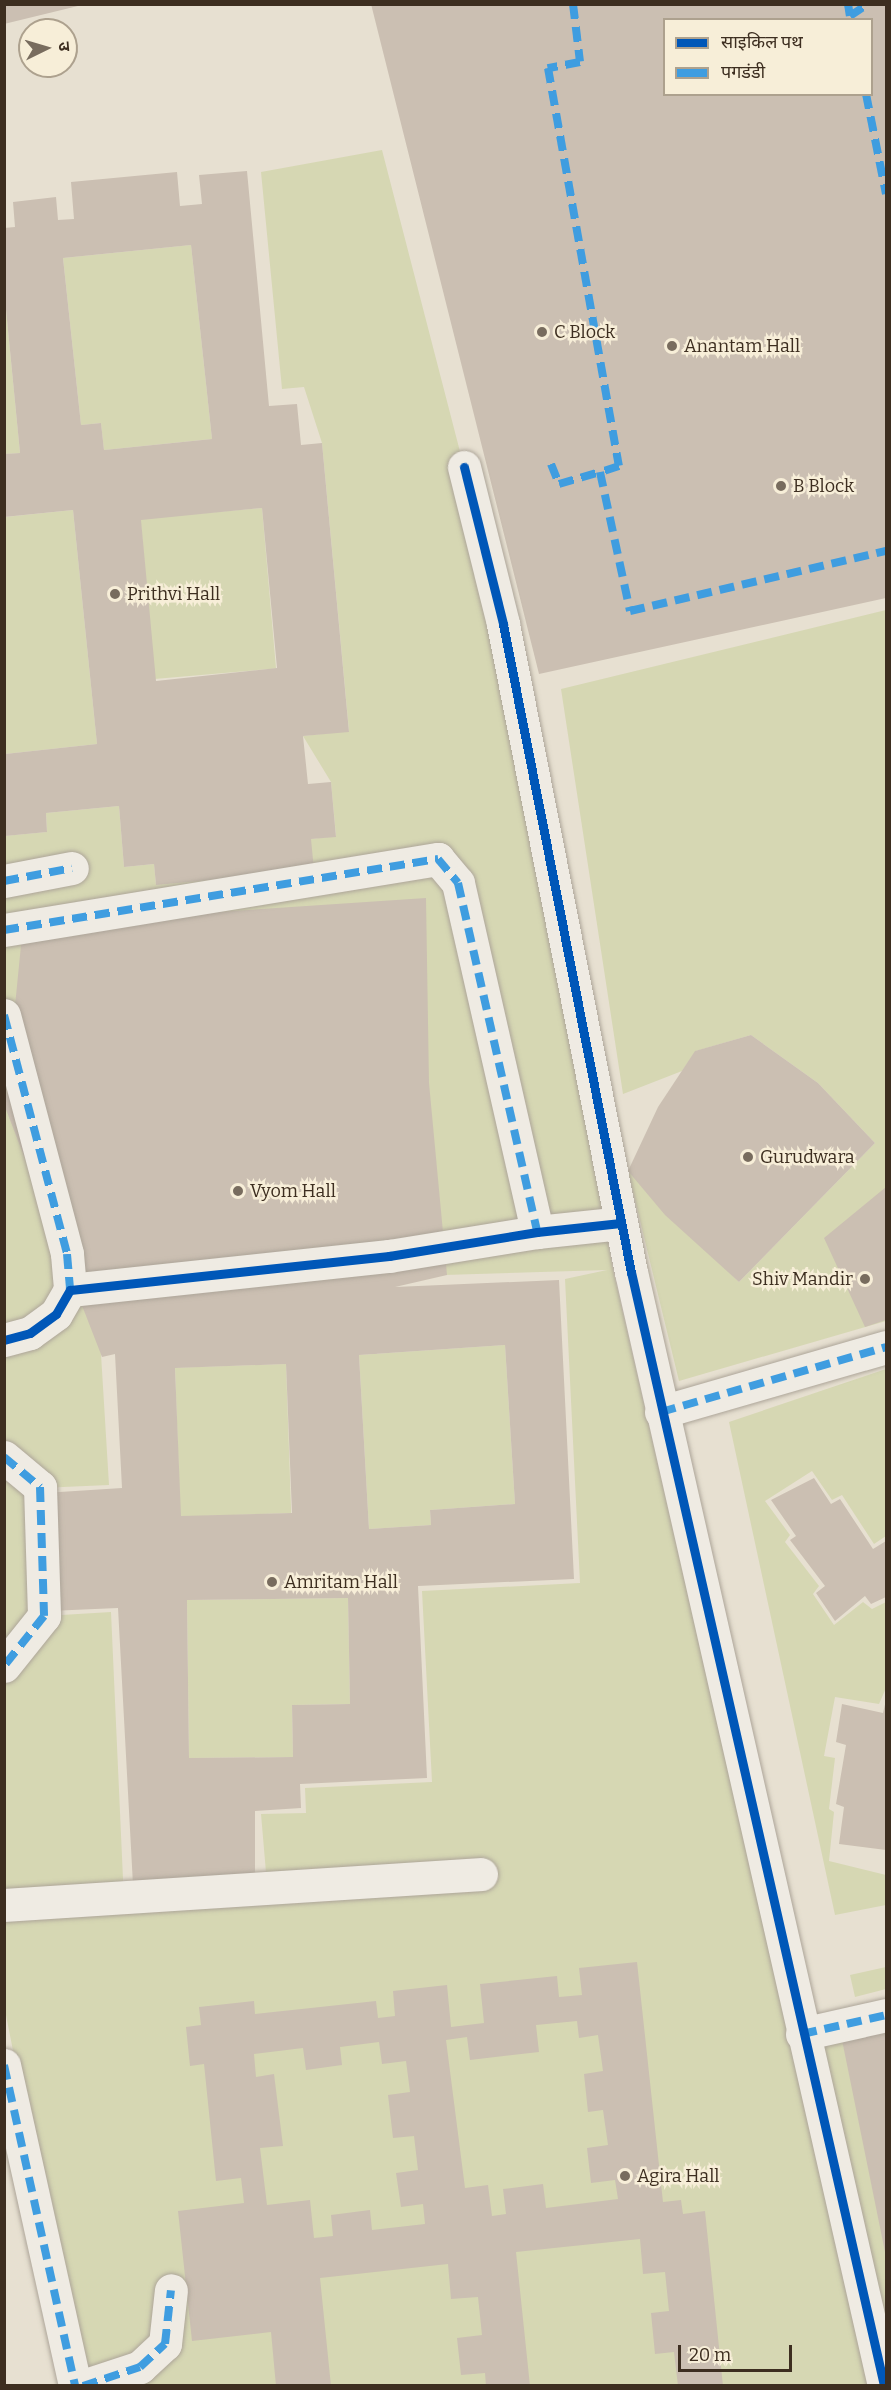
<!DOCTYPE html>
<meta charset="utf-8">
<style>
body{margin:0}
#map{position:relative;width:891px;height:2390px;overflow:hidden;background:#e7e0d1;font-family:Bitter,"Noto Sans Devanagari",serif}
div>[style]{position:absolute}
.green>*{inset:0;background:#d6d7b3;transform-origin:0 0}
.building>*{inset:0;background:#cbbfb2}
.roads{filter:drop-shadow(0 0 2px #ada599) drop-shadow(0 0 2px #ada599)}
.street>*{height:33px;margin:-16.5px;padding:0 16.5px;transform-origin:16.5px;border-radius:16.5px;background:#efebe3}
.quiet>*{height:8px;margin-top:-4px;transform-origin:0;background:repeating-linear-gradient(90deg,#3f9de0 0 15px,transparent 0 23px)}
.cycleway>*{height:9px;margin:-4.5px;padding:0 4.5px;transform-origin:4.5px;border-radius:4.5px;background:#0057b8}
.dots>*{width:16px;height:16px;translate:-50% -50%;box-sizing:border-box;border:3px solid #f7eed8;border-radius:50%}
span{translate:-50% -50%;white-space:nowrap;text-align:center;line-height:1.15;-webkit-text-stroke:5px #f7eed8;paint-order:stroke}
.poi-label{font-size:18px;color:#3d2e20}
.left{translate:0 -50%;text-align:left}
.right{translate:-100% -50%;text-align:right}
.frame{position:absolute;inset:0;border:6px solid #3d2e20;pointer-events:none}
.legend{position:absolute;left:663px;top:18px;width:210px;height:78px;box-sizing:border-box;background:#f7eed8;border:2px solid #ada18e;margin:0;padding:8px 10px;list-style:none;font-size:18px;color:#3d2e20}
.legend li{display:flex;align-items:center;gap:12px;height:30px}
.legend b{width:30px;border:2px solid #ada18e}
.north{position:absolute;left:18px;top:18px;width:60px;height:60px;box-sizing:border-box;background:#f7eed8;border:2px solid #ada18e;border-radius:50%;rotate:85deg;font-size:16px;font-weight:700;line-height:24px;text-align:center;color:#3d2e20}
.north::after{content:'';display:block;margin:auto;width:21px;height:27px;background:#786c5e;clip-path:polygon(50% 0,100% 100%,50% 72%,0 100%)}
.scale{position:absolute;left:678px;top:2345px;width:114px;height:27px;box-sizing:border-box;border:3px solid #3d2e20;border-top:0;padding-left:8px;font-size:18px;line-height:21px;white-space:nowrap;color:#3d2e20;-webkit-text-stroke:4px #f7eed8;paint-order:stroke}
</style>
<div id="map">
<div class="green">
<div style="clip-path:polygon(evenodd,382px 150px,464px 467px,613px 1270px,870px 2385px,79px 2385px,4px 2005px,4px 836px,47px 832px,46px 813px,119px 806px,124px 867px,154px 864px,156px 885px,311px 839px,336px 836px,331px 782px,303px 736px,349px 731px,322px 443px,304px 387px,282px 389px,261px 172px,382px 150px,607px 1270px,565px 1279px,580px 1583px,422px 1591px,432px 1782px,305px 1788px,306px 1813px,261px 1814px,268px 1896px,124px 1901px,111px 1612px,45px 1616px,40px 1488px,109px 1485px,98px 1305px,114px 1285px,607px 1270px)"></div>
<div style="clip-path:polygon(191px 245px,212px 439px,104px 450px,101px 423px,81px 425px,63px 258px)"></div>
<div style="clip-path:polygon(4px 289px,20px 453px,5px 454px,4px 454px)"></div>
<div style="left:262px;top:508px;width:161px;height:122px;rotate:85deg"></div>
<div style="clip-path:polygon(73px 510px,97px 744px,5px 754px,5px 517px)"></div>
<div style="clip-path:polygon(886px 610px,886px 1321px,679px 1381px,628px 1171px,739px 1282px,875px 1143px,818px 1083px,751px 1035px,696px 1051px,682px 1071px,623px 1094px,561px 689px)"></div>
<div style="clip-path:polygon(505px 1345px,515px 1504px,430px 1510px,431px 1525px,369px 1529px,359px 1355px)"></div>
<div style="left:286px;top:1364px;width:149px;height:111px;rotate:88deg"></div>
<div style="clip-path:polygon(886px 1369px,886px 1536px,874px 1544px,842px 1495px,832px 1500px,812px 1471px,765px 1501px,790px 1535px,785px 1542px,819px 1586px,813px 1594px,834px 1625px,863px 1602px,872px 1609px,886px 1602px,886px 1688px,879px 1704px,835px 1697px,824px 1756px,835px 1758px,829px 1809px,834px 1812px,829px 1861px,886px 1875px,886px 1905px,835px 1915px,729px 1422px)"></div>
<div style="clip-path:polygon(348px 1598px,350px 1704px,292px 1705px,293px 1757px,189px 1758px,187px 1600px)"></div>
<div style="clip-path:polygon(886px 1967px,886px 1989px,855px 1997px,850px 1975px)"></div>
<div style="clip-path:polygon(886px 2031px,886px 2333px,820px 2045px)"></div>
</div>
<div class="building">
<div style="clip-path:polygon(4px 4px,82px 4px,82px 5px,4px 24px)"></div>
<div style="clip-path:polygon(evenodd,371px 4px,886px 4px,886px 598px,539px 674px,371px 4px,664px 20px,872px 20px,872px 94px,664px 94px,664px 20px)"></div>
<div style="clip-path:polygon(evenodd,247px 171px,269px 406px,297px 404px,301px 445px,322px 443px,349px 732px,303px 736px,308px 784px,331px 782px,336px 837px,311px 839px,314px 870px,156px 885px,154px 864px,124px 867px,119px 806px,46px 813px,47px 832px,5px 836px,5px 754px,97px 744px,73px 510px,4px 517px,4px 454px,20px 453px,4px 289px,4px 228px,15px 227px,13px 202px,56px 197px,58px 220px,74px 219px,71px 182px,177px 172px,180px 206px,202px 204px,199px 175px,247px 171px,191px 245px,212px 439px,104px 450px,101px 423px,81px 425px,63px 258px,191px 245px,247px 171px,262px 508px,277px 668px,156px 681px,141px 520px,262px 508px)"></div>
<div style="clip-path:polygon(evenodd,426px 898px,429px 1083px,447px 1275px,395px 1287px,559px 1280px,574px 1579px,418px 1586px,427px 1778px,300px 1784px,301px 1808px,255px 1811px,255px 1877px,133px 1885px,118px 1608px,49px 1611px,44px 1493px,122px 1488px,115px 1354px,102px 1357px,5px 1107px,23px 925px,426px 898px,505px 1345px,515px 1504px,430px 1510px,431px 1525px,369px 1529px,359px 1355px,505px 1345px,426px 898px,286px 1364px,292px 1513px,181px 1516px,175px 1368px,286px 1364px,426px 898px,348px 1598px,350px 1704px,292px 1705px,293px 1757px,189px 1758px,187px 1600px,348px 1598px)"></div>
<div style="clip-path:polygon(751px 1035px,818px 1083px,875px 1143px,739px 1282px,665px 1215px,628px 1171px,658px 1107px,695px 1051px)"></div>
<div style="clip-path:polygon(886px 1187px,886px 1320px,865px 1327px,824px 1238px)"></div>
<div style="clip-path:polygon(814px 1478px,831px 1504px,840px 1499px,873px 1549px,886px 1541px,886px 1597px,871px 1604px,865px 1596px,835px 1621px,816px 1593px,825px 1586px,790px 1540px,796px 1536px,771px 1500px)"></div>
<div style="clip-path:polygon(886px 1700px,886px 1850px,839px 1844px,844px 1807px,836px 1804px,846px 1745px,836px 1742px,842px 1704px,883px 1713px)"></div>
<div style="clip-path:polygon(evenodd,637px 1962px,663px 2202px,681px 2200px,683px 2214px,705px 2211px,723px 2386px,678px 2386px,674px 2352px,655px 2354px,651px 2313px,669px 2311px,665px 2272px,643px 2274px,640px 2239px,516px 2252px,530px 2386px,486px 2386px,485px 2373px,461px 2375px,457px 2338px,482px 2335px,478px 2297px,451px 2299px,448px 2264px,320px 2278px,331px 2386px,276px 2386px,271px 2332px,192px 2341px,178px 2211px,244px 2203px,241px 2178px,216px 2181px,204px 2064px,190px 2066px,186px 2027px,201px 2025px,199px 2007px,254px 2001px,255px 2014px,376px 2001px,378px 2018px,395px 2016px,393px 1991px,447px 1985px,451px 2027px,484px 2023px,480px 1984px,557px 1976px,559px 1997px,582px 1995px,579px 1968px,637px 1962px,577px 2021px,579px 2038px,598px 2035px,603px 2071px,584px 2074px,588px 2112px,603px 2110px,608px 2145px,587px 2148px,591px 2183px,615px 2180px,618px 2199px,546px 2208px,543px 2184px,503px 2189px,506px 2214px,492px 2216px,488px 2185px,465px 2188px,446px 2040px,467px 2037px,470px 2060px,539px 2052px,536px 2025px,577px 2021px,637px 1962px,379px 2042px,382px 2064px,406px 2061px,410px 2092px,388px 2095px,393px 2138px,414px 2136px,418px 2170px,396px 2173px,401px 2207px,423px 2204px,425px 2224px,372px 2230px,370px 2210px,331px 2215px,333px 2236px,314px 2238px,310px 2200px,267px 2205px,260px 2148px,283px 2146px,274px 2074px,256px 2077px,254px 2054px,303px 2048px,306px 2070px,342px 2065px,340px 2047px,379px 2042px)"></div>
<div style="clip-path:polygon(886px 2031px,886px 2252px,885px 2252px,842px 2040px)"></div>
</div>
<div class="roads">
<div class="street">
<div style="left:464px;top:467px;width:162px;rotate:76deg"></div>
<div style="left:503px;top:624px;width:661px;rotate:78.83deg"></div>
<div style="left:631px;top:1272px;width:1142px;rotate:77.2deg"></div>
<div style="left:4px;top:881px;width:69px;rotate:-10.8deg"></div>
<div style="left:4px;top:930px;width:440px;rotate:-9.3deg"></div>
<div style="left:438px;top:859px;width:31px;rotate:50deg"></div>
<div style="left:458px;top:883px;width:358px;rotate:77.2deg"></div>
<div style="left:4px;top:1015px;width:247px;rotate:75.2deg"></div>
<div style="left:67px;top:1254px;width:36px;rotate:85deg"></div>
<div style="left:4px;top:1340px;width:27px;rotate:-15deg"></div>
<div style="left:30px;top:1333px;width:32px;rotate:-36deg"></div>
<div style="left:56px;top:1314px;width:28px;rotate:-60deg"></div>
<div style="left:70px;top:1290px;width:321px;rotate:-6.1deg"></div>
<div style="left:389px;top:1256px;width:150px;rotate:-9.2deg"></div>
<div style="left:537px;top:1232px;width:84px;rotate:-6.1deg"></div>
<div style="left:661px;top:1412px;width:234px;rotate:-16.1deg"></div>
<div style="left:4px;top:1457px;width:47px;rotate:39.8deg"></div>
<div style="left:40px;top:1487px;width:129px;rotate:88.2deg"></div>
<div style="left:44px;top:1616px;width:64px;rotate:128.7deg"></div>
<div style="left:4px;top:1905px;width:478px;rotate:-3.7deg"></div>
<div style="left:802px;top:2034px;width:86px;rotate:-12.7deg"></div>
<div style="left:4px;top:2065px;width:329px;rotate:77.5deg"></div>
<div style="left:83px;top:2386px;width:60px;rotate:-18.4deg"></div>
<div style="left:140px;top:2367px;width:34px;rotate:-43deg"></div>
<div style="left:165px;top:2344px;width:54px;rotate:-83.7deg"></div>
</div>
</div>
<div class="quiet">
<div style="left:573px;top:4px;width:58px;rotate:83.1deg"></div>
<div style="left:580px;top:62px;width:33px;rotate:169deg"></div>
<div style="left:548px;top:68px;width:404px;rotate:79.9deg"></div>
<div style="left:619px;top:466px;width:20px;rotate:162deg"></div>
<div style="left:848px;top:4px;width:12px;rotate:81deg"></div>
<div style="left:850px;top:16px;width:22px;rotate:-34deg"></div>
<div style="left:866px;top:94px;width:102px;rotate:78.7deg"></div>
<div style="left:551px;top:464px;width:22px;rotate:68deg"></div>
<div style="left:559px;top:484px;width:43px;rotate:-16.3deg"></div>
<div style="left:600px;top:472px;width:142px;rotate:77.8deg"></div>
<div style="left:630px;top:611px;width:263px;rotate:-13.2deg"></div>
<div style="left:4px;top:881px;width:69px;rotate:-10.8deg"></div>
<div style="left:4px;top:930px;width:440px;rotate:-9.3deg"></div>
<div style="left:438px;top:859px;width:31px;rotate:50deg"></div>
<div style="left:458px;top:883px;width:358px;rotate:77.2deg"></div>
<div style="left:4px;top:1015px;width:247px;rotate:75.2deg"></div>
<div style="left:67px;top:1254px;width:36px;rotate:85deg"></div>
<div style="left:661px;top:1412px;width:234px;rotate:-16.1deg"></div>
<div style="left:4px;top:1457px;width:47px;rotate:39.8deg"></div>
<div style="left:40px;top:1487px;width:129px;rotate:88.2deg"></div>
<div style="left:44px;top:1616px;width:64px;rotate:128.7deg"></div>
<div style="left:802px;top:2034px;width:86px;rotate:-12.7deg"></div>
<div style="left:4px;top:2065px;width:329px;rotate:77.5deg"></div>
<div style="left:83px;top:2386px;width:60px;rotate:-18.4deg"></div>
<div style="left:140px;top:2367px;width:34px;rotate:-43deg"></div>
<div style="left:165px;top:2344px;width:54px;rotate:-83.7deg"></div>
</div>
<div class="cycleway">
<div style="left:464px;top:467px;width:162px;rotate:76deg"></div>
<div style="left:503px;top:624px;width:661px;rotate:78.83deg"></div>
<div style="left:631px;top:1272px;width:1142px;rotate:77.2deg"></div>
<div style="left:4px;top:1340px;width:27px;rotate:-15deg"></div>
<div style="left:30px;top:1333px;width:32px;rotate:-36deg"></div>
<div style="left:56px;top:1314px;width:28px;rotate:-60deg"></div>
<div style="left:70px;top:1290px;width:321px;rotate:-6.1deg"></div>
<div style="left:389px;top:1256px;width:150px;rotate:-9.2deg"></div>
<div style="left:537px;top:1232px;width:84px;rotate:-6.1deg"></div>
</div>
<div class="dots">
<div style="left:542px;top:332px;background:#786c5e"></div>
<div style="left:672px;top:346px;background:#786c5e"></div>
<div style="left:781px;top:486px;background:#786c5e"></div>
<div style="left:115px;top:594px;background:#786c5e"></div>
<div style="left:748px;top:1157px;background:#786c5e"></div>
<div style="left:238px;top:1191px;background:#786c5e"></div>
<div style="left:865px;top:1279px;background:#786c5e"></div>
<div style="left:272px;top:1582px;background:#786c5e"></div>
<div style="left:625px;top:2176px;background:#786c5e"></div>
</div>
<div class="poi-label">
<span class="left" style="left:554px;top:332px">C Block</span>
<span class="left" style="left:684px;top:346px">Anantam Hall</span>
<span class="left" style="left:793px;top:486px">B Block</span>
<span class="left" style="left:127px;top:594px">Prithvi Hall</span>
<span class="left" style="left:760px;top:1157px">Gurudwara</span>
<span class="left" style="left:250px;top:1191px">Vyom Hall</span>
<span class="right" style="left:853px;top:1279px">Shiv Mandir</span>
<span class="left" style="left:284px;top:1582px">Amritam Hall</span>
<span class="left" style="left:637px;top:2176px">Agira Hall</span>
</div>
<div class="frame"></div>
<ul class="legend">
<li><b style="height:8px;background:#0057b8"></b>साइकिल पथ</li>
<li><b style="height:8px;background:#3f9de0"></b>पगडंडी</li>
</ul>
<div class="north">उ</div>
<div class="scale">20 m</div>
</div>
